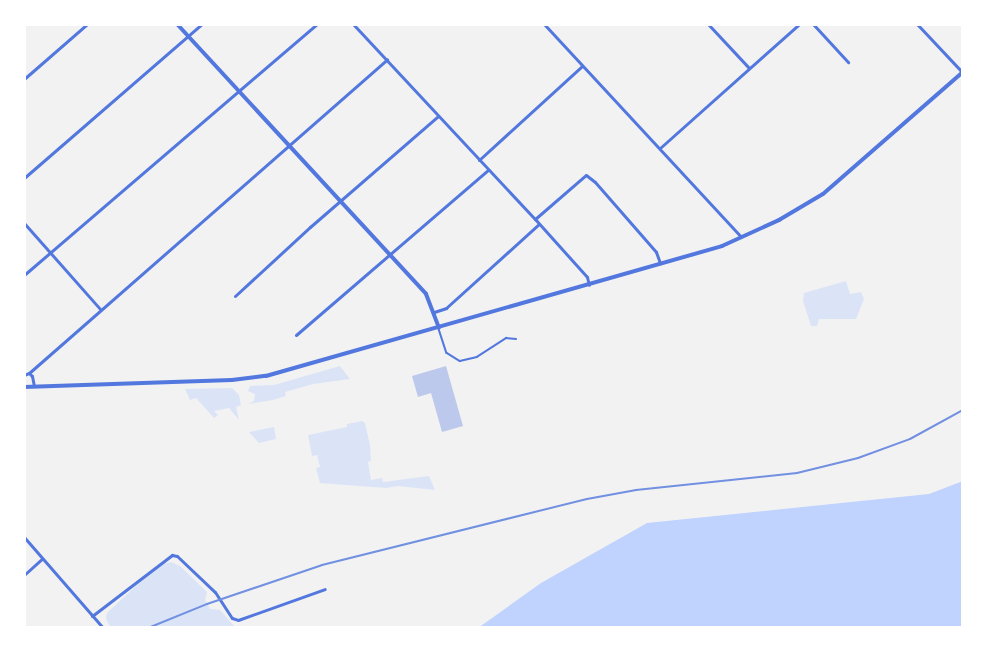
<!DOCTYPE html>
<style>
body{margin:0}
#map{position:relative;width:987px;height:652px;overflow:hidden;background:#f2f2f2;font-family:"Titillium Web",sans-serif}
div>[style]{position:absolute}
.green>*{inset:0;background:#dbe4f7}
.water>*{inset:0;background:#bfd3fe}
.building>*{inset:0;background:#bdc9ec}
.service>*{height:1.5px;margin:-0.75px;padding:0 0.75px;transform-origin:0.75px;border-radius:0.75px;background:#5277de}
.minor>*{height:3px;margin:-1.5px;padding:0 1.5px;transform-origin:1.5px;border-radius:1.5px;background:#5277de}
.tertiary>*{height:4px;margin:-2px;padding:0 2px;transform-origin:2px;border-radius:2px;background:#5277de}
.rail>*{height:2px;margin:-1px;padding:0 1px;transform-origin:1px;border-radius:1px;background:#7290e2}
span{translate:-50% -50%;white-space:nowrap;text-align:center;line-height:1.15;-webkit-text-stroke:6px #fff;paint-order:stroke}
.frame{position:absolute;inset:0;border:26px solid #fff;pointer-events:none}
</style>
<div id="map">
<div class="green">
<div style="clip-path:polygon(846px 281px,850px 294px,861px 292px,864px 299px,856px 319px,819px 319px,817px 326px,811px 326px,803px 301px,804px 293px)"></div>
<div style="clip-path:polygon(340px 366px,350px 379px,313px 384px,285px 392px,286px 396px,273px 400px,248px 404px,254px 401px,255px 394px,248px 391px,250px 386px,274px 385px)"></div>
<div style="clip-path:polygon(232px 388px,239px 395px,241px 405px,236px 407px,239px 420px,229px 408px,214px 411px,218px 415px,214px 418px,196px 398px,190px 400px,185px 389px)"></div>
<div style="clip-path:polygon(362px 421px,365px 423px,370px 445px,371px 461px,368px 462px,371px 480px,382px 478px,383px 482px,429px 476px,435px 490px,398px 486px,386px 488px,320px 483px,316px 468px,320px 467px,317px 455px,312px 456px,308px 435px,347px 427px,347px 424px)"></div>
<div style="clip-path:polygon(274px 427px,276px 439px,259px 443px,249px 432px)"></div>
<div style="clip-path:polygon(171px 562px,180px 566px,207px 592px,205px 600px,210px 609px,220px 610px,236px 628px,111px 628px,106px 619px,107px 613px,158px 565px)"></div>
</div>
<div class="water">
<div style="clip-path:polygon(963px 481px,963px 628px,478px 628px,541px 583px,647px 523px,929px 494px)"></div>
</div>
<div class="building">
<div style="clip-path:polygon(446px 366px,463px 426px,442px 432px,431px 393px,418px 397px,412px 376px)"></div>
</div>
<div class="service">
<div style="left:439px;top:329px;width:25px;rotate:72deg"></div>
<div style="left:447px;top:353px;width:15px;rotate:32deg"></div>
<div style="left:460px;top:361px;width:17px;rotate:-13deg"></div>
<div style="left:477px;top:357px;width:35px;rotate:-33deg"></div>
<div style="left:506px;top:338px;width:10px;rotate:6deg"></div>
</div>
<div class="minor">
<div style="left:353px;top:24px;width:267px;rotate:47deg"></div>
<div style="left:535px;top:219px;width:78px;rotate:48.1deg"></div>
<div style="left:587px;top:277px;width:8px;rotate:76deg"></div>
<div style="left:544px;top:24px;width:290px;rotate:47.2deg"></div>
<div style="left:708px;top:24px;width:60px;rotate:47deg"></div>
<div style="left:813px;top:24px;width:52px;rotate:47.4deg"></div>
<div style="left:917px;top:24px;width:66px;rotate:46.8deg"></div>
<div style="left:24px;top:79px;width:84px;rotate:-41.1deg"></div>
<div style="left:660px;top:148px;width:186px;rotate:-41.7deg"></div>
<div style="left:479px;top:160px;width:139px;rotate:-42.4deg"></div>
<div style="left:24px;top:178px;width:235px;rotate:-40.9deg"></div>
<div style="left:535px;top:219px;width:67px;rotate:-40.8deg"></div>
<div style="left:586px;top:175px;width:11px;rotate:38deg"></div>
<div style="left:595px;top:182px;width:93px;rotate:48.9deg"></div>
<div style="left:656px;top:252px;width:12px;rotate:70deg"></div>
<div style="left:24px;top:223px;width:115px;rotate:48.5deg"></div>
<div style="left:24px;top:275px;width:386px;rotate:-40.6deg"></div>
<div style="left:235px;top:296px;width:102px;rotate:-42.6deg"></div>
<div style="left:310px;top:227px;width:169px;rotate:-40.9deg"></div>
<div style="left:434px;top:312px;width:13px;rotate:-18deg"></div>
<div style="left:446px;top:308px;width:125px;rotate:-42.1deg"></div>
<div style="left:296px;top:335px;width:253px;rotate:-40.7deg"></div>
<div style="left:29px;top:373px;width:476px;rotate:-41.2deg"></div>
<div style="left:24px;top:375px;width:5px;rotate:-22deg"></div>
<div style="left:29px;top:373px;width:4px;rotate:45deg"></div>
<div style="left:32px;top:376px;width:10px;rotate:79deg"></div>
<div style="left:24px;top:537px;width:121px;rotate:49deg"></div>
<div style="left:24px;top:575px;width:24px;rotate:-42deg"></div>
<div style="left:92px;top:616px;width:101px;rotate:-37.3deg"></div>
<div style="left:172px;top:555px;width:5px;rotate:11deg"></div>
<div style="left:177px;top:556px;width:52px;rotate:43.5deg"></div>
<div style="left:215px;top:592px;width:31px;rotate:57deg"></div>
<div style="left:232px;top:618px;width:6px;rotate:18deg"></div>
<div style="left:238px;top:620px;width:92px;rotate:-19.6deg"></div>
</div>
<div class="tertiary">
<div style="left:177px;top:24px;width:367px;rotate:47.3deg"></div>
<div style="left:426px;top:294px;width:36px;rotate:69deg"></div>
<div style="left:24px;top:387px;width:208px;rotate:-1.9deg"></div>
<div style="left:232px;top:380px;width:34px;rotate:-7deg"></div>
<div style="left:266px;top:376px;width:474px;rotate:-15.9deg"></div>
<div style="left:722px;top:246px;width:63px;rotate:-24.5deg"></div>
<div style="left:779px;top:220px;width:51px;rotate:-30.6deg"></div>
<div style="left:823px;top:194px;width:186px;rotate:-41.1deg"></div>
</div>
<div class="rail">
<div style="left:148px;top:628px;width:64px;rotate:-22.1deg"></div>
<div style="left:207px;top:604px;width:121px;rotate:-18.7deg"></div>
<div style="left:322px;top:565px;width:273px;rotate:-14deg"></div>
<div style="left:587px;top:499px;width:50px;rotate:-10.4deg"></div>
<div style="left:636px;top:490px;width:162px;rotate:-6deg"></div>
<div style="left:797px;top:473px;width:63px;rotate:-13.8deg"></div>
<div style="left:858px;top:458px;width:55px;rotate:-20.1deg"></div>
<div style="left:910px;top:439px;width:60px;rotate:-28.7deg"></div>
</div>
<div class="frame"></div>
</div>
